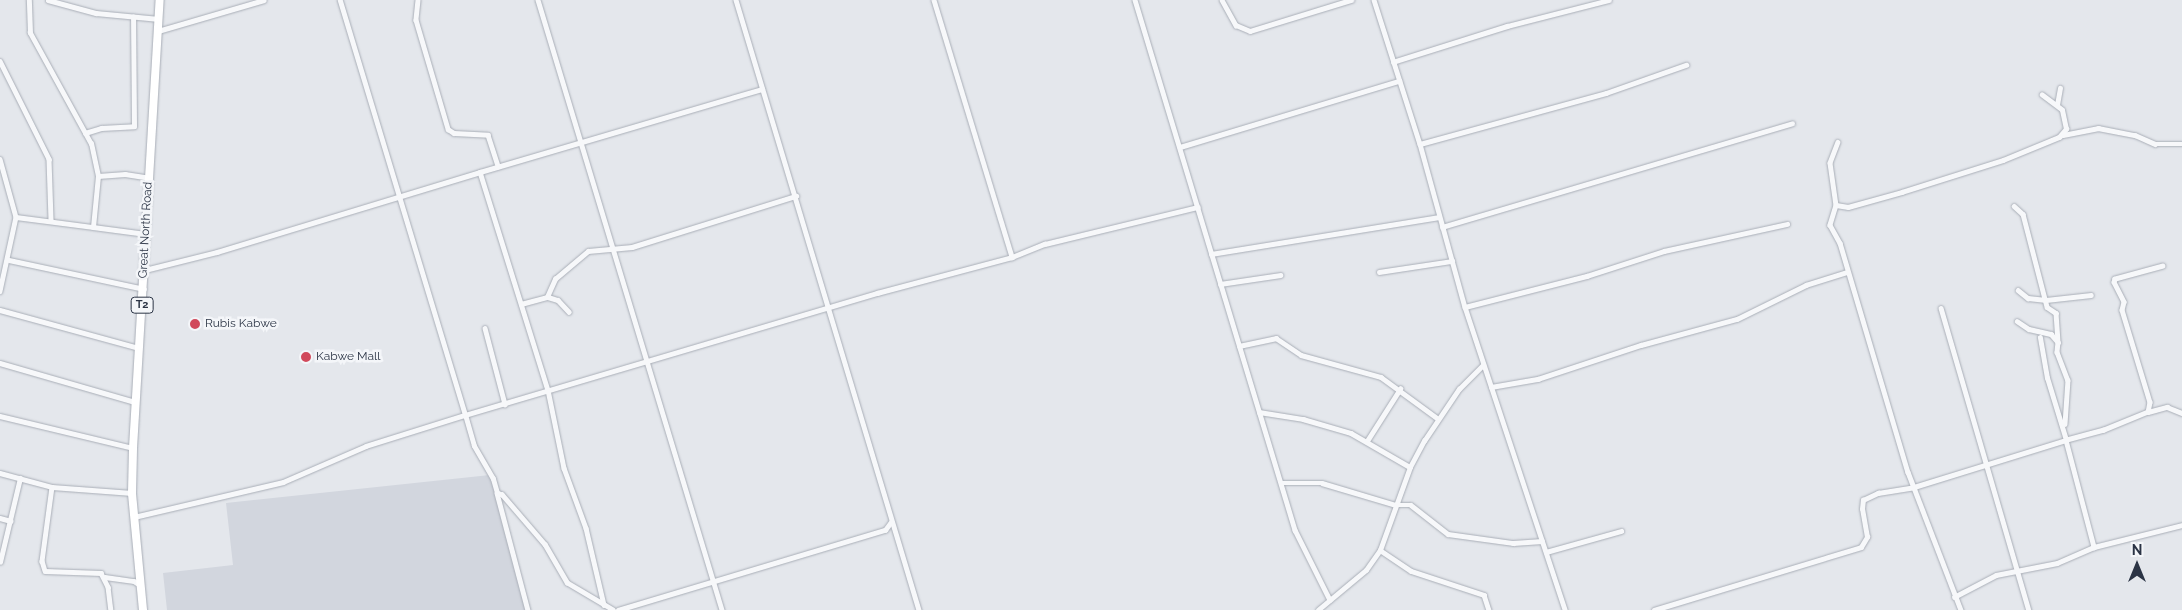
<!DOCTYPE html>
<style>
body{margin:0}
#map{position:relative;width:2182px;height:610px;overflow:hidden;background:#e4e7ec;font-family:Raleway,sans-serif}
div>[style]{position:absolute}
.built>*{inset:0;background:#d2d6de}
.roads{filter:drop-shadow(0 0 1px #a9aeb7) drop-shadow(0 0 1px #a9aeb7)}
.street>*{height:4.5px;margin:-2.25px;padding:0 2.25px;transform-origin:2.25px;border-radius:2.25px;background:#f7f8fa}
.highway>*{height:8px;margin:-4px;padding:0 4px;transform-origin:4px;border-radius:4px;background:#fff}
.dots>*{width:14px;height:14px;translate:-50% -50%;box-sizing:border-box;border:2px solid #f4f6f9;border-radius:50%}
span{translate:-50% -50%;white-space:nowrap;text-align:center;line-height:1.15;-webkit-text-stroke:5px #f4f6f9;paint-order:stroke}
.shield-label span{padding:1px 4px;background:#f4f6f9;border:1px solid;border-radius:4px;-webkit-text-stroke-width:0}
.shield-label{font-size:11px;color:#2b3445;font-weight:700}
.street-label{font-size:12px;color:#2b3445}
.poi-label{font-size:12px;color:#2b3445}
.left{translate:0 -50%;text-align:left}
.north{position:absolute;left:2112px;top:540px;width:50px;height:50px;-webkit-text-stroke:4px #f4f6f9;paint-order:stroke;rotate:0deg;font-size:14px;font-weight:700;line-height:20px;text-align:center;color:#2b3445}
.north::after{content:'';display:block;margin:auto;width:18px;height:22px;background:#2b3445;clip-path:polygon(50% 0,100% 100%,50% 72%,0 100%)}
</style>
<div id="map">
<div class="built">
<div style="clip-path:polygon(490px 475px,528px 610px,167px 610px,163px 573px,233px 565px,226px 503px)"></div>
</div>
<div class="roads">
<div class="street">
<div style="left:48px;top:0;width:50px;rotate:15.2deg"></div>
<div style="left:96px;top:13px;width:63px;rotate:5.4deg"></div>
<div style="left:418px;top:0;width:20px;rotate:96deg"></div>
<div style="left:416px;top:20px;width:114px;rotate:73.6deg"></div>
<div style="left:448px;top:129px;width:7px;rotate:34deg"></div>
<div style="left:454px;top:133px;width:34px;rotate:3deg"></div>
<div style="left:488px;top:135px;width:33px;rotate:72deg"></div>
<div style="left:538px;top:0;width:637px;rotate:73.21deg"></div>
<div style="left:736px;top:0;width:637px;rotate:73.3deg"></div>
<div style="left:934px;top:0;width:269px;rotate:73.1deg"></div>
<div style="left:1135px;top:0;width:554px;rotate:73.2deg"></div>
<div style="left:1295px;top:530px;width:78px;rotate:63.4deg"></div>
<div style="left:1222px;top:0;width:29px;rotate:61deg"></div>
<div style="left:1236px;top:25px;width:15px;rotate:23deg"></div>
<div style="left:1250px;top:31px;width:106px;rotate:-17.1deg"></div>
<div style="left:1374px;top:0;width:151px;rotate:72.3deg"></div>
<div style="left:1420px;top:144px;width:169px;rotate:74.6deg"></div>
<div style="left:1465px;top:307px;width:319px;rotate:71.7deg"></div>
<div style="left:158px;top:31px;width:110px;rotate:-16.3deg"></div>
<div style="left:0;top:61px;width:110px;rotate:63.4deg"></div>
<div style="left:49px;top:159px;width:60px;rotate:88.1deg"></div>
<div style="left:1393px;top:62px;width:120px;rotate:-17.5deg"></div>
<div style="left:1507px;top:26px;width:105px;rotate:-14.3deg"></div>
<div style="left:2057px;top:105px;width:17px;rotate:-80deg"></div>
<div style="left:85px;top:133px;width:17px;rotate:-17deg"></div>
<div style="left:101px;top:128px;width:33px;rotate:-3deg"></div>
<div style="left:134px;top:126px;width:109px;rotate:-90.5deg"></div>
<div style="left:2063px;top:135px;width:36px;rotate:-11deg"></div>
<div style="left:2098px;top:128px;width:38px;rotate:11deg"></div>
<div style="left:2135px;top:135px;width:22px;rotate:24deg"></div>
<div style="left:2155px;top:144px;width:27px"></div>
<div style="left:1838px;top:142px;width:22px;rotate:111deg"></div>
<div style="left:1830px;top:163px;width:42px;rotate:81.9deg"></div>
<div style="left:1836px;top:205px;width:21px;rotate:107deg"></div>
<div style="left:1830px;top:225px;width:21px;rotate:61deg"></div>
<div style="left:1840px;top:243px;width:239px;rotate:73.5deg"></div>
<div style="left:1908px;top:472px;width:148px;rotate:69deg"></div>
<div style="left:1420px;top:144px;width:193px;rotate:-15.3deg"></div>
<div style="left:1606px;top:93px;width:85px;rotate:-19.3deg"></div>
<div style="left:1180px;top:147px;width:229px;rotate:-16.8deg"></div>
<div style="left:0;top:159px;width:60px;rotate:74.6deg"></div>
<div style="left:16px;top:217px;width:76px;rotate:102.2deg"></div>
<div style="left:480px;top:172px;width:294px;rotate:-16.4deg"></div>
<div style="left:98px;top:176px;width:27px;rotate:-4deg"></div>
<div style="left:125px;top:174px;width:24px;rotate:9deg"></div>
<div style="left:1836px;top:205px;width:12px;rotate:9deg"></div>
<div style="left:1848px;top:207px;width:56px;rotate:-15.5deg"></div>
<div style="left:1902px;top:192px;width:106px;rotate:-17.6deg"></div>
<div style="left:2003px;top:160px;width:61px;rotate:-22.3deg"></div>
<div style="left:2059px;top:137px;width:11px;rotate:-49deg"></div>
<div style="left:2066px;top:129px;width:19px;rotate:-102deg"></div>
<div style="left:2062px;top:110px;width:25px;rotate:-143deg"></div>
<div style="left:2014px;top:206px;width:12px;rotate:42deg"></div>
<div style="left:2023px;top:214px;width:96px;rotate:75.5deg"></div>
<div style="left:2047px;top:307px;width:11px;rotate:34deg"></div>
<div style="left:2056px;top:313px;width:29px;rotate:86deg"></div>
<div style="left:16px;top:217px;width:78px;rotate:7.4deg"></div>
<div style="left:93px;top:227px;width:51px;rotate:-84.4deg"></div>
<div style="left:98px;top:176px;width:33px;rotate:-102deg"></div>
<div style="left:91px;top:144px;width:127px;rotate:-118.8deg"></div>
<div style="left:30px;top:33px;width:33px;rotate:-92deg"></div>
<div style="left:93px;top:227px;width:53px;rotate:7.5deg"></div>
<div style="left:1442px;top:227px;width:365px;rotate:-16.5deg"></div>
<div style="left:1211px;top:254px;width:231px;rotate:-9.2deg"></div>
<div style="left:9px;top:260px;width:138px;rotate:12.1deg"></div>
<div style="left:2163px;top:266px;width:50px;rotate:164.8deg"></div>
<div style="left:2115px;top:279px;width:3px;rotate:108deg"></div>
<div style="left:2114px;top:282px;width:22px;rotate:63deg"></div>
<div style="left:2124px;top:302px;width:8px;rotate:104deg"></div>
<div style="left:2122px;top:310px;width:96px;rotate:73.1deg"></div>
<div style="left:2150px;top:402px;width:10px;rotate:101deg"></div>
<div style="left:2148px;top:412px;width:48px;rotate:157.8deg"></div>
<div style="left:2104px;top:430px;width:39px;rotate:165deg"></div>
<div style="left:2066px;top:440px;width:111px;rotate:75.3deg"></div>
<div style="left:2094px;top:547px;width:91px;rotate:-14deg"></div>
<div style="left:145px;top:270px;width:74px;rotate:-14deg"></div>
<div style="left:217px;top:252px;width:275px;rotate:-16.9deg"></div>
<div style="left:480px;top:172px;width:228px;rotate:72.7deg"></div>
<div style="left:548px;top:390px;width:80px;rotate:78.4deg"></div>
<div style="left:564px;top:468px;width:64px;rotate:69.9deg"></div>
<div style="left:586px;top:528px;width:79px;rotate:76.8deg"></div>
<div style="left:1379px;top:272px;width:74px;rotate:-8.6deg"></div>
<div style="left:1220px;top:284px;width:61px;rotate:-8.5deg"></div>
<div style="left:2018px;top:290px;width:13px;rotate:39deg"></div>
<div style="left:2028px;top:298px;width:18px;rotate:6deg"></div>
<div style="left:2046px;top:300px;width:45px;rotate:-6.3deg"></div>
<div style="left:547px;top:297px;width:20px;rotate:-66deg"></div>
<div style="left:555px;top:279px;width:43px;rotate:-40.3deg"></div>
<div style="left:588px;top:251px;width:44px;rotate:-5.2deg"></div>
<div style="left:632px;top:247px;width:172px;rotate:-17.3deg"></div>
<div style="left:521px;top:304px;width:28px;rotate:-15deg"></div>
<div style="left:548px;top:297px;width:10px;rotate:17deg"></div>
<div style="left:558px;top:300px;width:16px;rotate:47deg"></div>
<div style="left:1465px;top:307px;width:126px;rotate:-14.3deg"></div>
<div style="left:1587px;top:276px;width:81px;rotate:-18deg"></div>
<div style="left:1664px;top:251px;width:126px;rotate:-12.4deg"></div>
<div style="left:1941px;top:308px;width:315px;rotate:73.8deg"></div>
<div style="left:0;top:310px;width:144px;rotate:15.3deg"></div>
<div style="left:2017px;top:321px;width:14px;rotate:34deg"></div>
<div style="left:2029px;top:329px;width:23px;rotate:13deg"></div>
<div style="left:2051px;top:334px;width:11px;rotate:49deg"></div>
<div style="left:2058px;top:342px;width:10px;rotate:96deg"></div>
<div style="left:2057px;top:352px;width:30px;rotate:69deg"></div>
<div style="left:2068px;top:380px;width:44px;rotate:93.9deg"></div>
<div style="left:485px;top:328px;width:79px;rotate:75.3deg"></div>
<div style="left:1239px;top:346px;width:38px;rotate:-12deg"></div>
<div style="left:1276px;top:338px;width:30px;rotate:34deg"></div>
<div style="left:1301px;top:355px;width:83px;rotate:15.4deg"></div>
<div style="left:1381px;top:377px;width:69px;rotate:36.2deg"></div>
<div style="left:0;top:363px;width:141px;rotate:16.1deg"></div>
<div style="left:1491px;top:387px;width:48px;rotate:-9.7deg"></div>
<div style="left:1538px;top:379px;width:108px;rotate:-18.3deg"></div>
<div style="left:1641px;top:345px;width:99px;rotate:-15.2deg"></div>
<div style="left:1737px;top:319px;width:77px;rotate:-26.2deg"></div>
<div style="left:1806px;top:285px;width:43px;rotate:-17.6deg"></div>
<div style="left:1259px;top:412px;width:45px;rotate:9deg"></div>
<div style="left:1303px;top:419px;width:50px;rotate:16.3deg"></div>
<div style="left:1351px;top:433px;width:68px;rotate:30deg"></div>
<div style="left:2148px;top:412px;width:20px;rotate:-15deg"></div>
<div style="left:2167px;top:407px;width:16px;rotate:22deg"></div>
<div style="left:0;top:416px;width:137px;rotate:13.5deg"></div>
<div style="left:1367px;top:441px;width:62px;rotate:-57.6deg"></div>
<div style="left:0;top:473px;width:54px;rotate:15.1deg"></div>
<div style="left:52px;top:487px;width:80px;rotate:4.3deg"></div>
<div style="left:1281px;top:483px;width:41px"></div>
<div style="left:1322px;top:483px;width:77px;rotate:16.6deg"></div>
<div style="left:1396px;top:505px;width:15px"></div>
<div style="left:1411px;top:505px;width:47px;rotate:38.1deg"></div>
<div style="left:1448px;top:534px;width:66px;rotate:7.9deg"></div>
<div style="left:1513px;top:543px;width:29px;rotate:-4deg"></div>
<div style="left:52px;top:487px;width:75px;rotate:97.7deg"></div>
<div style="left:42px;top:561px;width:10px;rotate:73deg"></div>
<div style="left:45px;top:571px;width:56px;rotate:2deg"></div>
<div style="left:101px;top:573px;width:16px;rotate:63deg"></div>
<div style="left:108px;top:587px;width:23px;rotate:83deg"></div>
<div style="left:497px;top:493px;width:121px;rotate:75.2deg"></div>
<div style="left:134px;top:517px;width:153px;rotate:-13.2deg"></div>
<div style="left:283px;top:482px;width:90px;rotate:-23.4deg"></div>
<div style="left:366px;top:446px;width:104px;rotate:-17.4deg"></div>
<div style="left:465px;top:415px;width:433px;rotate:-106.8deg"></div>
<div style="left:0;top:518px;width:11px;rotate:15deg"></div>
<div style="left:1380px;top:550px;width:37px;rotate:34deg"></div>
<div style="left:1411px;top:571px;width:77px;rotate:18.2deg"></div>
<div style="left:1484px;top:595px;width:16px;rotate:72deg"></div>
<div style="left:1546px;top:552px;width:78px;rotate:-15.6deg"></div>
<div style="left:0;top:562px;width:86px;rotate:-76.6deg"></div>
<div style="left:105px;top:577px;width:29px;rotate:8deg"></div>
<div style="left:134px;top:581px;width:7px;rotate:34deg"></div>
<div style="left:1954px;top:597px;width:47px;rotate:-27.6deg"></div>
<div style="left:1996px;top:575px;width:62px;rotate:-11.1deg"></div>
<div style="left:2057px;top:563px;width:40px;rotate:-23.4deg"></div>
<div style="left:613px;top:610px;width:53px;rotate:-149.6deg"></div>
<div style="left:567px;top:583px;width:44px;rotate:-120.1deg"></div>
<div style="left:545px;top:545px;width:66px;rotate:-130.7deg"></div>
<div style="left:502px;top:495px;width:5px;rotate:-158deg"></div>
<div style="left:497px;top:493px;width:15px;rotate:-106deg"></div>
<div style="left:493px;top:479px;width:38px;rotate:-120deg"></div>
<div style="left:474px;top:446px;width:32px;rotate:-106deg"></div>
<div style="left:465px;top:415px;width:430px;rotate:-16.5deg"></div>
<div style="left:877px;top:293px;width:140px;rotate:-14.9deg"></div>
<div style="left:1012px;top:257px;width:35px;rotate:-22deg"></div>
<div style="left:1045px;top:244px;width:157px;rotate:-13.6deg"></div>
<div style="left:618px;top:610px;width:279px;rotate:-16.7deg"></div>
<div style="left:885px;top:530px;width:10px;rotate:-53deg"></div>
<div style="left:1318px;top:610px;width:62px;rotate:-39.8deg"></div>
<div style="left:1366px;top:570px;width:24px;rotate:-55deg"></div>
<div style="left:1380px;top:550px;width:88px;rotate:-70.1deg"></div>
<div style="left:1410px;top:467px;width:30px;rotate:-62deg"></div>
<div style="left:1424px;top:441px;width:63px;rotate:-56.1deg"></div>
<div style="left:1459px;top:389px;width:34px;rotate:-45deg"></div>
<div style="left:1654px;top:610px;width:216px;rotate:-16.9deg"></div>
<div style="left:1861px;top:547px;width:12px;rotate:-59deg"></div>
<div style="left:1867px;top:537px;width:28px;rotate:-100deg"></div>
<div style="left:1862px;top:509px;width:9px;rotate:-84deg"></div>
<div style="left:1863px;top:500px;width:17px;rotate:-25deg"></div>
<div style="left:1878px;top:493px;width:36px;rotate:-9deg"></div>
<div style="left:1914px;top:487px;width:159px;rotate:-17.2deg"></div>
<div style="left:2066px;top:440px;width:65px;rotate:-107deg"></div>
<div style="left:2047px;top:378px;width:41px;rotate:-99.9deg"></div>
</div>
<div class="highway">
<div style="left:143px;top:610px;width:118px;rotate:-95.4deg"></div>
<div style="left:132px;top:493px;width:45px;rotate:-88.7deg"></div>
<div style="left:133px;top:448px;width:449px;rotate:-86.6deg"></div>
</div>
</div>
<div class="dots">
<div style="left:195px;top:324px;background:#d1495b"></div>
<div style="left:306px;top:357px;background:#d1495b"></div>
</div>
<div class="shield-label">
<span style="left:142px;top:305px">T2</span>
</div>
<div class="street-label">
<span style="left:146px;top:230px;rotate:-87deg">Great North Road</span>
</div>
<div class="poi-label">
<span class="left" style="left:205px;top:324px">Rubis Kabwe</span>
<span class="left" style="left:316px;top:357px">Kabwe Mall</span>
</div>
<div class="north">N</div>
</div>
